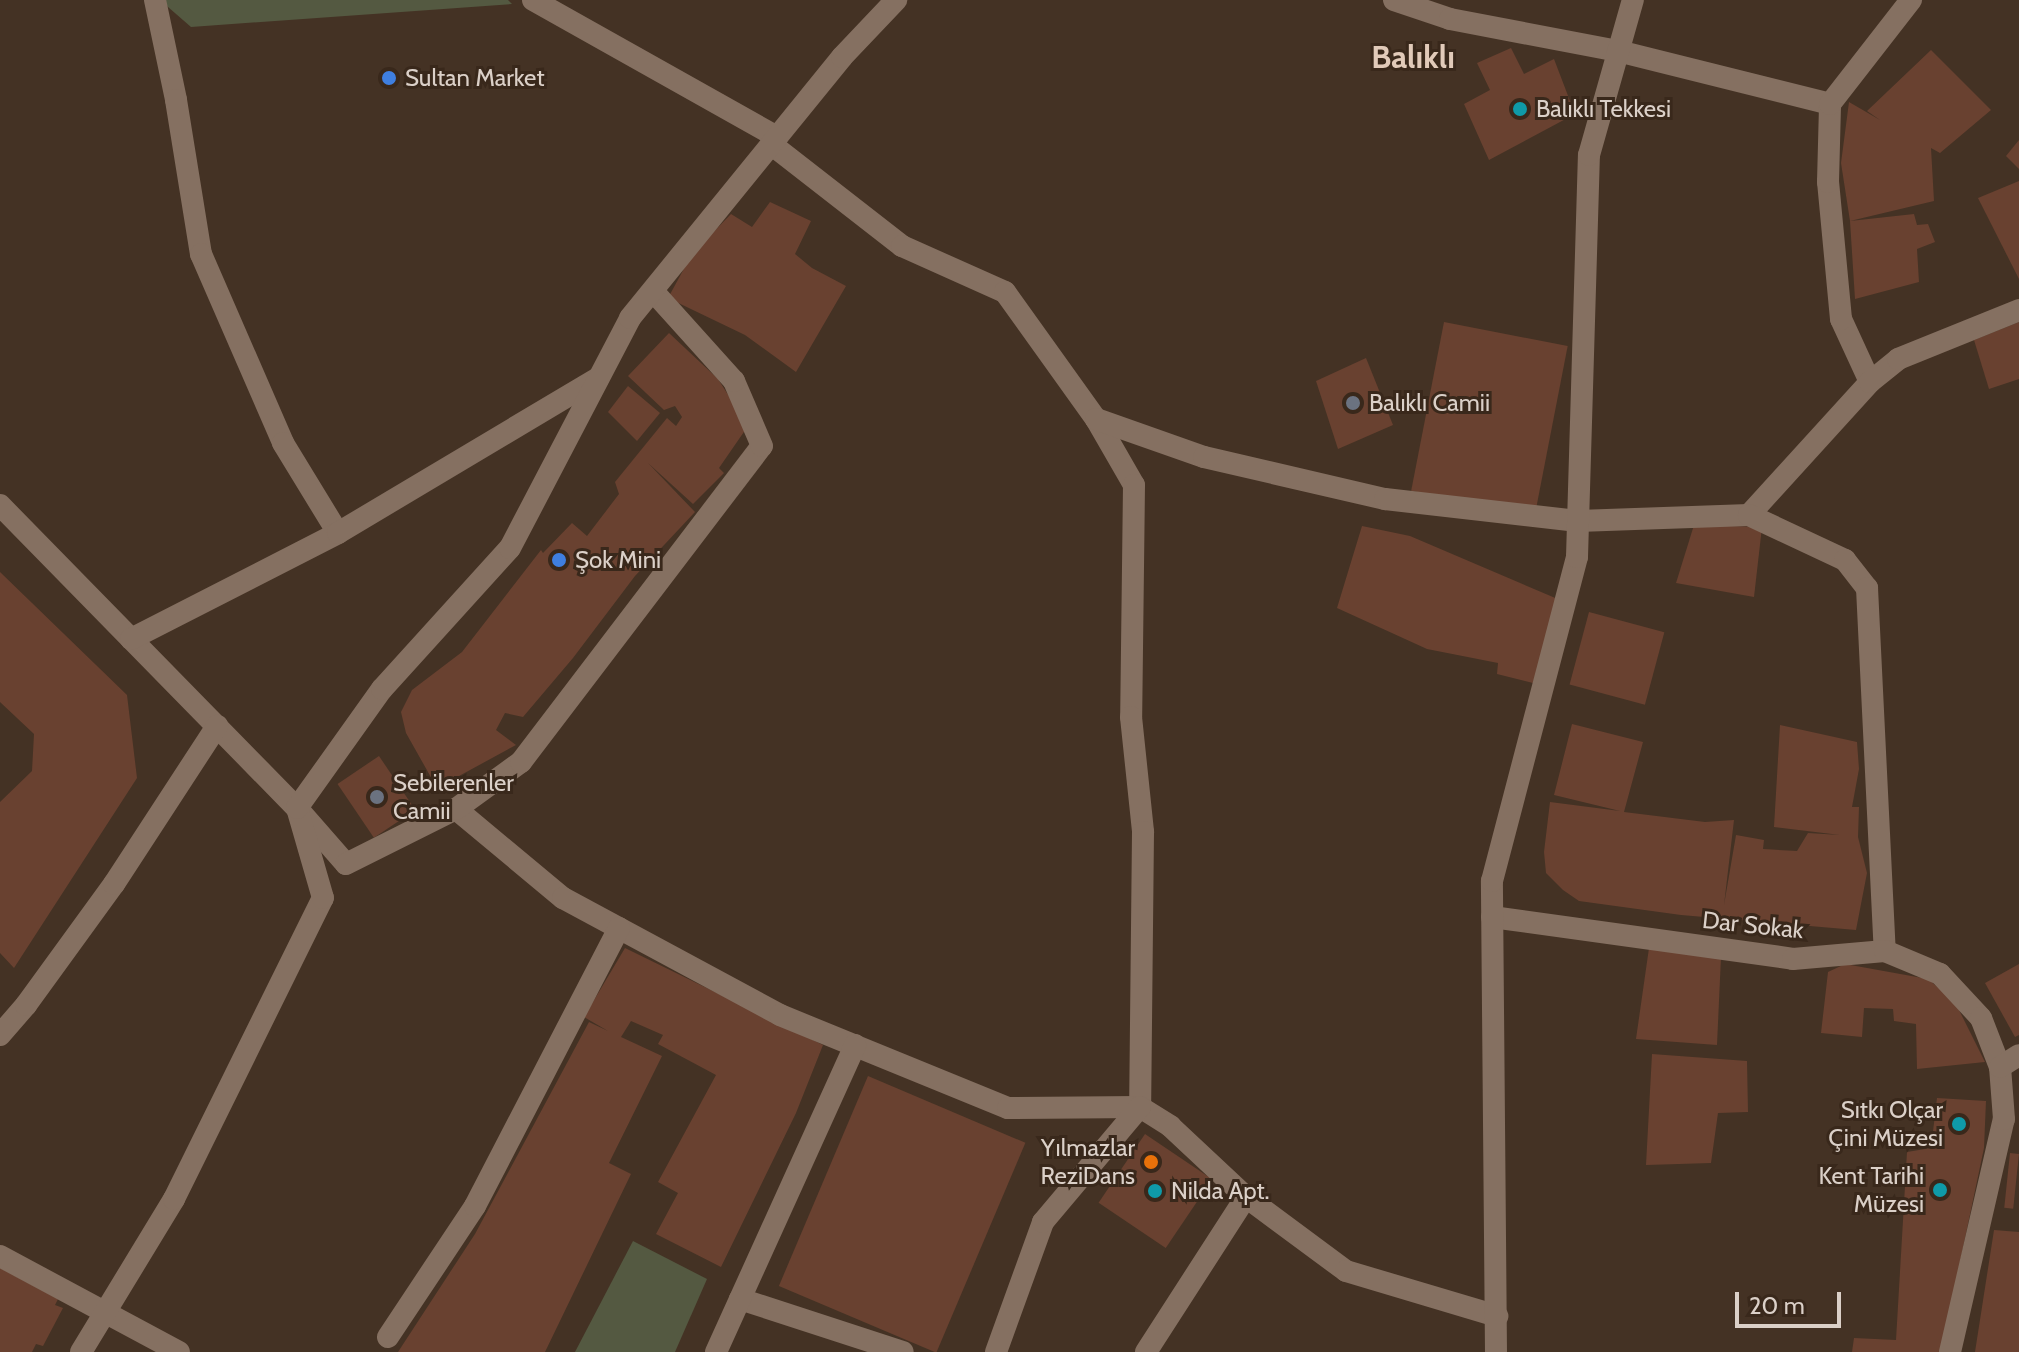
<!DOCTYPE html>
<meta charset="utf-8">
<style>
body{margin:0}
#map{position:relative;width:2019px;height:1352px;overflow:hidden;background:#443224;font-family:Cabin,sans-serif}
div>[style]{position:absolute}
.green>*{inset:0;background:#545941}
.building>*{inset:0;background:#694130;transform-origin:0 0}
.minor>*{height:22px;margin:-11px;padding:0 11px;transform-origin:11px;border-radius:11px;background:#857061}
.dots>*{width:22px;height:22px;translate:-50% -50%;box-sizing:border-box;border:4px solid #39281b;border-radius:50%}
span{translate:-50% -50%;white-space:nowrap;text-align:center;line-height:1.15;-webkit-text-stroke:6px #39281b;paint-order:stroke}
.poi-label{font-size:24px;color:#dbd0c8}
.left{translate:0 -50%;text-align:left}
.right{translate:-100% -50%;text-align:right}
.street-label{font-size:24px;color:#dbd0c8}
.district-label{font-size:32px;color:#e1cab9;font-weight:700}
.scale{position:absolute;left:1735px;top:1292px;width:106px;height:36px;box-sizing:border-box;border:4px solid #dbd0c8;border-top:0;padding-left:10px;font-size:24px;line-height:28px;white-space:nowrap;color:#dbd0c8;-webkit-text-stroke:6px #39281b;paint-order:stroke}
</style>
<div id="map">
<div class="green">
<div style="clip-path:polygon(160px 0,508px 0,512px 4px,191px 27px)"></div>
<div style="clip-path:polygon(633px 1241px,707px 1279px,675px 1352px,575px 1352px)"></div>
</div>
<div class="building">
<div style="clip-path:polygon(1511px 48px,1524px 74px,1554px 59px,1575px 114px,1489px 160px,1464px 104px,1490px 90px,1477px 63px)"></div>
<div style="clip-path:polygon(1931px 50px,1991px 110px,1940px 153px,1931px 148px,1934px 201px,1850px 221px,1914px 214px,1917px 225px,1928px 224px,1935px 242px,1917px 249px,1919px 282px,1855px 299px,1850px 221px,1841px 163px,1849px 102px,1880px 120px,1867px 111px)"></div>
<div style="clip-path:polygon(2019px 140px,2019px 169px,2006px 156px)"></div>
<div style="clip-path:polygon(2019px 181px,2019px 279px,1978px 198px)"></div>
<div style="clip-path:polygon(770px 202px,811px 221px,795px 254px,812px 268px,846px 286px,796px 372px,745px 335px,668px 298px,692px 254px,731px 214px,752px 227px)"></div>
<div style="left:1444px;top:322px;width:126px;height:172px;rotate:11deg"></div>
<div style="clip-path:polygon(2019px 322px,2019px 379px,1989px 389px,1974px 340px)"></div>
<div style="clip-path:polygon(669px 333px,718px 379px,748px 426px,719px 468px,724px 473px,693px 504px,648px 463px,695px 512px,635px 576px,573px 658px,523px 717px,505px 713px,496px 730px,516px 745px,437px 788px,406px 733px,401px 712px,412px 690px,462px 652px,541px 550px,543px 553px,572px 523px,587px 536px,619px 494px,615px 482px,667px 418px,676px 426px,682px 417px,675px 406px,664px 410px,628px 376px)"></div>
<div style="clip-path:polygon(1366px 358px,1393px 425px,1338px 449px,1316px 381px)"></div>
<div style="clip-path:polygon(628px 386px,660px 413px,637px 441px,608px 412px)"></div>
<div style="clip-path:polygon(1694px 525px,1762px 527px,1754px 597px,1676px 583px)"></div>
<div style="clip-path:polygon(1362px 526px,1410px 536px,1560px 600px,1533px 683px,1497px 674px,1498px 663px,1427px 649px,1337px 608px)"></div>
<div style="clip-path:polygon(0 572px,127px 695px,137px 778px,14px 968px,0 953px,0 802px,32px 771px,34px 734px,0 702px)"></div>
<div style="left:1589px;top:612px;width:78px;height:75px;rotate:15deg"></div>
<div style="clip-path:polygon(1572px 724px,1643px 742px,1624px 812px,1705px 822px,1734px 820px,1724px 905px,1736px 835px,1764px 840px,1763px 849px,1797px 851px,1808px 833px,1840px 835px,1774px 827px,1780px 725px,1857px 742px,1859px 769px,1852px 807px,1859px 807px,1858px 837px,1867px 873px,1856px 930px,1681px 915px,1579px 901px,1563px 890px,1546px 873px,1544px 852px,1550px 802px,1620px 811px,1554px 795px)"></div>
<div style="left:379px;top:756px;width:65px;height:50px;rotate:56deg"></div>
<div style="clip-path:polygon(625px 948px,823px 1045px,796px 1113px,721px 1267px,656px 1234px,678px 1193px,658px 1182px,716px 1075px,658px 1044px,663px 1035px,631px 1021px,621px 1037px,662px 1056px,609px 1163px,631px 1174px,545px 1352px,398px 1352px,475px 1234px,589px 1022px,608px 1031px,584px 1017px)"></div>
<div style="clip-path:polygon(1649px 948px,1721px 957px,1717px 1045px,1636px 1039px)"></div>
<div style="clip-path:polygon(1845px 964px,1928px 979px,1955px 1002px,1985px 1062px,1917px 1069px,1916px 1024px,1894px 1021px,1893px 1009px,1864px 1008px,1862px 1037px,1821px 1033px,1828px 972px)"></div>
<div style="clip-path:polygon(2019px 964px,2019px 1035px,2015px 1037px,1985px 983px)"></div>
<div style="clip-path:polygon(1652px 1054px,1747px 1061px,1748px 1112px,1718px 1113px,1711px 1163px,1646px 1165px)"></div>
<div style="left:868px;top:1076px;width:171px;height:228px;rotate:23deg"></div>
<div style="clip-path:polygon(1937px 1098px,1986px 1101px,1984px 1148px,1941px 1352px,1852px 1352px,1854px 1338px,1896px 1340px,1907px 1152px,1931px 1148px)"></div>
<div style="left:1145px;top:1134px;width:81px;height:83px;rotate:34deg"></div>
<div style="left:2010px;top:1153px;width:9px;height:55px;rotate:6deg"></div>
<div style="clip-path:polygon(1994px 1230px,2019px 1232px,2019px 1352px,1975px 1352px)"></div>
<div style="clip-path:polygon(0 1268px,58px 1299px,55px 1305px,63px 1308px,43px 1346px,36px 1344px,32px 1352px,0 1352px)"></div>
</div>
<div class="minor">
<div style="left:155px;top:0;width:102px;rotate:78.1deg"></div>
<div style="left:176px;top:100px;width:156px;rotate:80.8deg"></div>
<div style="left:201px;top:254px;width:206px;rotate:66.5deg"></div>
<div style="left:283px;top:443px;width:105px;rotate:58.6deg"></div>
<div style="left:533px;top:0;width:280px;rotate:29.3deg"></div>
<div style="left:1394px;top:0;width:59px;rotate:18.7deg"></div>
<div style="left:1450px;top:19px;width:171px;rotate:10.8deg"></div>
<div style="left:1618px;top:51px;width:219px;rotate:14deg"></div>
<div style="left:771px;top:144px;width:166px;rotate:37.9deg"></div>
<div style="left:902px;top:246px;width:113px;rotate:24.1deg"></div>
<div style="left:1005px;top:292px;width:156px;rotate:54.4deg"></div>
<div style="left:1096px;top:419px;width:76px;rotate:60.1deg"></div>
<div style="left:1134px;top:485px;width:232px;rotate:90.7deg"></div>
<div style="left:1131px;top:717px;width:116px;rotate:84deg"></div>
<div style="left:1143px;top:832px;width:275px;rotate:90.6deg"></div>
<div style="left:1140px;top:1107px;width:36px;rotate:32deg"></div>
<div style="left:1170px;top:1126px;width:104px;rotate:43.1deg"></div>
<div style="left:1246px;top:1197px;width:124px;rotate:36.5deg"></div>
<div style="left:1346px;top:1271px;width:158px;rotate:16.6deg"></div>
<div style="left:1870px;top:382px;width:69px;rotate:-114.7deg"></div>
<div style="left:1841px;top:319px;width:138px;rotate:-95.4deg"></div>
<div style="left:1828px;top:182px;width:78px;rotate:-88.5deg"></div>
<div style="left:1830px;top:104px;width:132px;rotate:-52.1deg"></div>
<div style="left:1096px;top:419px;width:114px;rotate:19.4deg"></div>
<div style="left:1204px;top:457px;width:186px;rotate:13.1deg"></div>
<div style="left:1385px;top:499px;width:194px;rotate:6.5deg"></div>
<div style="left:1578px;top:521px;width:171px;rotate:-2deg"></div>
<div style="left:1749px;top:515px;width:180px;rotate:-47.7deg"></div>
<div style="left:1870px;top:382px;width:36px;rotate:-39deg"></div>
<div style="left:1898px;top:359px;width:131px;rotate:-22deg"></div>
<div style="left:0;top:505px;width:424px;rotate:45.6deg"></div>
<div style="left:297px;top:808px;width:74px;rotate:48.8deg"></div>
<div style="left:346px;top:864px;width:123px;rotate:-26.6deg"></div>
<div style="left:456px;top:809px;width:139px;rotate:39.8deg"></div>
<div style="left:563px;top:898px;width:247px;rotate:28.3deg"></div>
<div style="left:780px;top:1015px;width:246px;rotate:22.2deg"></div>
<div style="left:1008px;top:1108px;width:132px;rotate:-0.4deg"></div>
<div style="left:1749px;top:515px;width:106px;rotate:25.1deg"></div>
<div style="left:1845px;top:560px;width:36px;rotate:52deg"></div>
<div style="left:1867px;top:588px;width:363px;rotate:87.2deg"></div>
<div style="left:131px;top:639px;width:233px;rotate:-27.1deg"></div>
<div style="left:338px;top:533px;width:303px;rotate:-30.8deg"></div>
<div style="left:456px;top:809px;width:80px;rotate:-35.9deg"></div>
<div style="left:521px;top:762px;width:397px;rotate:-52.7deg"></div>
<div style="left:762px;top:446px;width:71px;rotate:-113.3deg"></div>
<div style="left:734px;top:381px;width:121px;rotate:-132deg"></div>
<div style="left:1492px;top:917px;width:304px;rotate:7.9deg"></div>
<div style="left:1793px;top:959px;width:92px;rotate:-5deg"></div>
<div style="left:1885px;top:951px;width:60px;rotate:22.7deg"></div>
<div style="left:1940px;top:974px;width:60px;rotate:47deg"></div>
<div style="left:1981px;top:1018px;width:53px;rotate:68.8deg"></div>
<div style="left:0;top:1035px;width:40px;rotate:-49deg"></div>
<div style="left:26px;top:1005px;width:150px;rotate:-54deg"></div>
<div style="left:114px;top:884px;width:189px;rotate:-56.9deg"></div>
<div style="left:0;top:1256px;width:203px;rotate:28.2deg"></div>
<div style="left:740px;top:1299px;width:171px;rotate:18deg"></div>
<div style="left:388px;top:1337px;width:157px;rotate:-56.4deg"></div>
<div style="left:475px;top:1206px;width:313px;rotate:-62.6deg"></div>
<div style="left:81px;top:1352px;width:179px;rotate:-58.7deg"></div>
<div style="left:174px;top:1199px;width:336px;rotate:-63.7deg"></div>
<div style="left:323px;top:898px;width:94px;rotate:-106.1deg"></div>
<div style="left:297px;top:808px;width:146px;rotate:-54.5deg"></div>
<div style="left:382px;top:689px;width:190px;rotate:-47.8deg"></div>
<div style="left:510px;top:548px;width:259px;rotate:-62.4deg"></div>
<div style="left:630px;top:318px;width:336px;rotate:-50.9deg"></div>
<div style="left:842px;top:57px;width:79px;rotate:-46.5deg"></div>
<div style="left:716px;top:1352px;width:337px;rotate:-65.6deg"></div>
<div style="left:996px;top:1352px;width:138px;rotate:-70.1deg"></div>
<div style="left:1043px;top:1222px;width:150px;rotate:-49.9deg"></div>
<div style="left:1146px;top:1352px;width:184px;rotate:-57.2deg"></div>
<div style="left:1496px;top:1352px;width:471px;rotate:-90.5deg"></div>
<div style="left:1492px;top:881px;width:335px;rotate:-75.3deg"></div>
<div style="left:1577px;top:557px;width:402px;rotate:-88.3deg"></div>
<div style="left:1589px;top:155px;width:161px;rotate:-74.2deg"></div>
<div style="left:1950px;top:1352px;width:239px;rotate:-77deg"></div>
<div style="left:2004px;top:1119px;width:52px;rotate:-94.4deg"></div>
<div style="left:2000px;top:1067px;width:22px;rotate:-32deg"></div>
</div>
<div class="dots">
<div style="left:389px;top:78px;background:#3f7fe0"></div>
<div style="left:1520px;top:109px;background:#0f9aa8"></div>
<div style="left:1353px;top:403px;background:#6b7280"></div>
<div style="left:559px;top:560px;background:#3f7fe0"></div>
<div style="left:377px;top:797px;background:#6b7280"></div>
<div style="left:1959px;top:1124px;background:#0f9aa8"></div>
<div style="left:1151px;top:1162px;background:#e8710a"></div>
<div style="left:1940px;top:1190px;background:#0f9aa8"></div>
<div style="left:1155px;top:1191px;background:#0f9aa8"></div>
</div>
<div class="poi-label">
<span class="left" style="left:405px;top:78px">Sultan Market</span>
<span class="left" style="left:1536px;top:109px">Balıklı Tekkesi</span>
<span class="left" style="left:1369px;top:403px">Balıklı Camii</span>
<span class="left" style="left:575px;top:560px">Şok Mini</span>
<span class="left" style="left:393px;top:797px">Sebilerenler<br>Camii</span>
<span class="right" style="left:1943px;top:1124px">Sıtkı Olçar<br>Çini Müzesi</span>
<span class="right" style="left:1135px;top:1162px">Yılmazlar<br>ReziDans</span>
<span class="right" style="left:1924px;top:1190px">Kent Tarihi<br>Müzesi</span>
<span class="left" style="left:1171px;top:1191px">Nilda Apt.</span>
</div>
<div class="street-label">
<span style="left:1753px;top:925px;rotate:6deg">Dar Sokak</span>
</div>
<div class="district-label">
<span style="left:1413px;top:57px">Balıklı</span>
</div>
<div class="scale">20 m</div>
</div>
